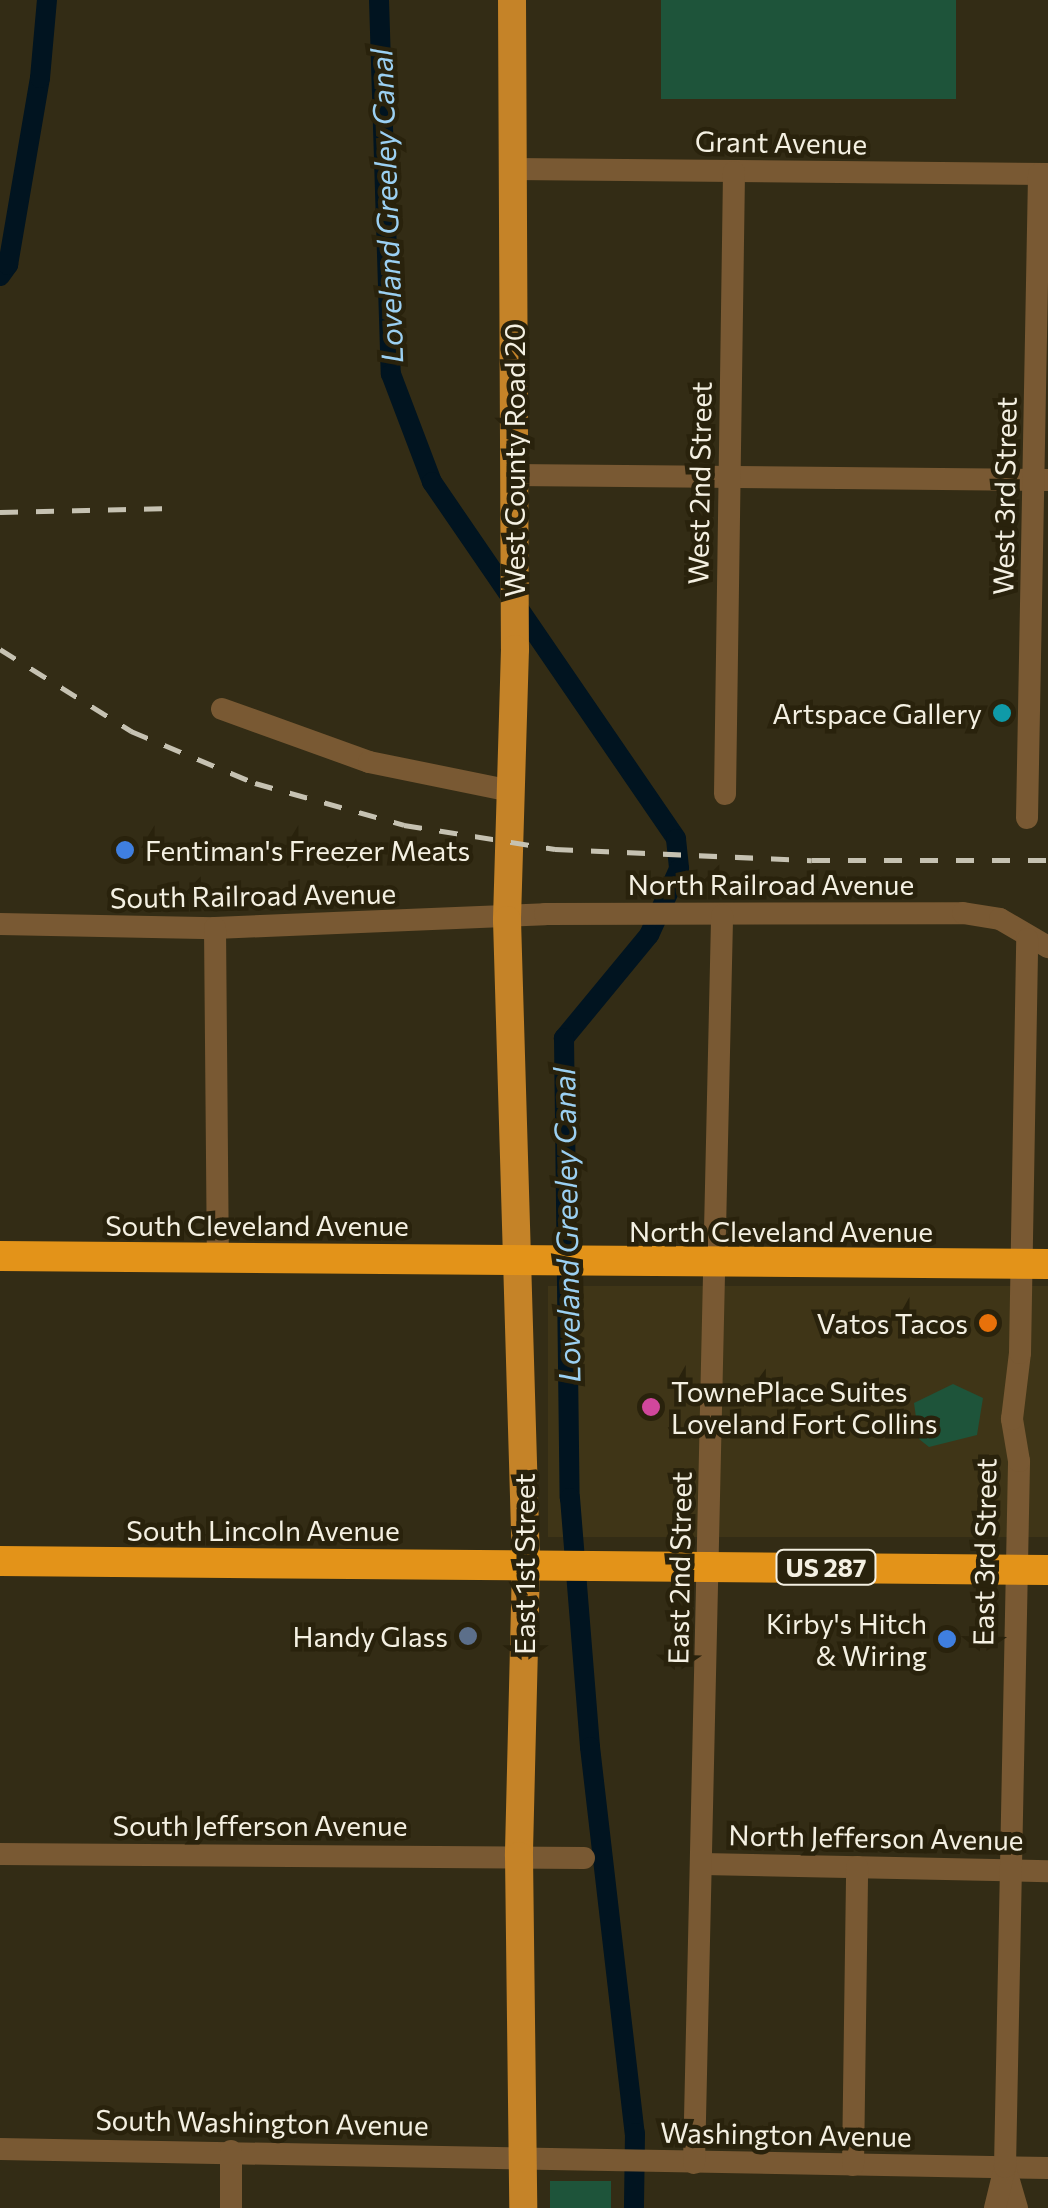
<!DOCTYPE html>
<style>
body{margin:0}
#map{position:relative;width:1048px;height:2208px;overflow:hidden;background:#332c15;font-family:Commissioner,sans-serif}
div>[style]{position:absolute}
.built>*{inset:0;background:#3f3517;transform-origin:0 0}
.green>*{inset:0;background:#1e543a;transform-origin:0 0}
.canal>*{height:20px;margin:-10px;padding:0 10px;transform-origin:10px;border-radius:10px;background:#011420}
.minor>*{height:22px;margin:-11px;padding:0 11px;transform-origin:11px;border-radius:11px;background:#795933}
.major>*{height:28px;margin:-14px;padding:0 14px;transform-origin:14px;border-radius:14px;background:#c58328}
.highway>*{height:30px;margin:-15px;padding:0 15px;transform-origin:15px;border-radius:15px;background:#e39319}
.rail>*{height:5px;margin-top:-2.5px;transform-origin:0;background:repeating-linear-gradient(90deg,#c6c2b2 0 18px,transparent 0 36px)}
.dots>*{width:28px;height:28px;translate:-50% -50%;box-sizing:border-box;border:5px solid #29220c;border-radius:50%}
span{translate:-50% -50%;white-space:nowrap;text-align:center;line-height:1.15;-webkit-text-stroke:9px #29220c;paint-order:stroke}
.shield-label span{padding:2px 8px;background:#29220c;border:2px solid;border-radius:8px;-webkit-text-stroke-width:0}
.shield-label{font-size:25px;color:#f4f0e2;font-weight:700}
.street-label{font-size:28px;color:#f4f0e2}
.poi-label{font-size:28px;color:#f4f0e2}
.right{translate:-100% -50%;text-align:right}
.left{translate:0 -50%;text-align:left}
.water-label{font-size:30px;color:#9bd0f2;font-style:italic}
</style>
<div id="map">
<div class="built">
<div style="left:548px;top:1286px;width:500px;height:251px"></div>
</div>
<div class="green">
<div style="left:661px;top:0;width:295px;height:99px"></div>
<div style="clip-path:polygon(953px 1384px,983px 1398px,977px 1435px,929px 1447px,919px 1439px,914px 1403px)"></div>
<div style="left:611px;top:2181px;width:27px;height:61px;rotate:90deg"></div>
</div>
<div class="canal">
<div style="left:379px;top:0;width:374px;rotate:88.2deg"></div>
<div style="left:391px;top:374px;width:116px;rotate:69.2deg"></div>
<div style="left:432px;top:482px;width:432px;rotate:55.6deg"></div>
<div style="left:676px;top:839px;width:30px;rotate:84deg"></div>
<div style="left:679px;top:869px;width:72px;rotate:114.4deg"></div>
<div style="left:649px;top:935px;width:134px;rotate:129.5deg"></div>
<div style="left:564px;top:1038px;width:460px;rotate:89.3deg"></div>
<div style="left:570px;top:1498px;width:250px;rotate:85.4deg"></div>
<div style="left:590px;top:1747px;width:389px;rotate:83.4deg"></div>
<div style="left:635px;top:2133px;width:75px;rotate:90.8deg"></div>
<div style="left:0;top:276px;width:14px;rotate:-54deg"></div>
<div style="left:8px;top:265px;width:190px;rotate:-80.3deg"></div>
<div style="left:40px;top:78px;width:78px;rotate:-84.9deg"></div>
</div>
<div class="minor">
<div style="left:513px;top:169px;width:535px;rotate:0.54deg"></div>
<div style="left:513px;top:475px;width:535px;rotate:0.54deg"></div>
<div style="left:222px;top:709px;width:156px;rotate:19.8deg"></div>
<div style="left:369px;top:762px;width:146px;rotate:11.5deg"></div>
<div style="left:725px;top:794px;width:622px;rotate:-89.17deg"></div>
<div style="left:1027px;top:818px;width:644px;rotate:-88.93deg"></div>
<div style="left:0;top:924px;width:215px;rotate:1.1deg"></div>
<div style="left:215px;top:928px;width:330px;rotate:-2.4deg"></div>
<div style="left:545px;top:914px;width:418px;rotate:-0.1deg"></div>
<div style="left:963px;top:913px;width:37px;rotate:9deg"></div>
<div style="left:1000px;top:919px;width:56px;rotate:30.3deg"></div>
<div style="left:215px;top:928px;width:330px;rotate:89.5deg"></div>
<div style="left:0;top:1854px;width:584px;rotate:0.39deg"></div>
<div style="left:703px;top:1864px;width:345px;rotate:1.2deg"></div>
<div style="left:0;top:2149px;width:1048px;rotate:1.04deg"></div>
<div style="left:231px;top:2151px;width:57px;rotate:90deg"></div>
<div style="left:694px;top:2163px;width:1248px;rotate:-88.71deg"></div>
<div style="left:853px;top:2165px;width:298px;rotate:-89.2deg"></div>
<div style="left:1005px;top:2167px;width:43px;rotate:73.7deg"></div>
<div style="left:995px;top:2208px;width:42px;rotate:-76.3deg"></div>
<div style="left:1005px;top:2167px;width:706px;rotate:-88.86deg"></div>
<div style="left:1019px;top:1461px;width:43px;rotate:-99.5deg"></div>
<div style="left:1012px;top:1419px;width:66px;rotate:-83.1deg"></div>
<div style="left:1020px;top:1353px;width:414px;rotate:-89deg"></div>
</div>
<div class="major">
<div style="left:512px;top:0;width:649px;rotate:89.74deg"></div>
<div style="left:515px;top:649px;width:271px;rotate:91.7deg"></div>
<div style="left:507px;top:920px;width:645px;rotate:88.31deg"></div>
<div style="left:526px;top:1565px;width:291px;rotate:91.4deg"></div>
<div style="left:519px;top:1856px;width:352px;rotate:89.3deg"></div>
</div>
<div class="highway">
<div style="left:0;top:1256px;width:1048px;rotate:0.44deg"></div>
<div style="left:0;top:1561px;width:1048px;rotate:0.49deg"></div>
</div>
<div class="rail">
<div style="left:0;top:512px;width:173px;rotate:-1.3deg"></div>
<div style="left:0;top:649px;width:155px;rotate:32deg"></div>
<div style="left:131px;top:731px;width:134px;rotate:22.8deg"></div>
<div style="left:255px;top:783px;width:155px;rotate:15.7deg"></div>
<div style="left:404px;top:825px;width:153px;rotate:9deg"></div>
<div style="left:555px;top:849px;width:257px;rotate:2.5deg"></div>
<div style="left:812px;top:860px;width:236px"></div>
</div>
<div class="dots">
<div style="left:1002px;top:713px;background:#0f9aa8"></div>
<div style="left:125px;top:850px;background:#3f7fe0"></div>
<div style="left:988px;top:1323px;background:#e8710a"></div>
<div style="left:651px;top:1407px;background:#d1479c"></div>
<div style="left:468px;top:1636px;background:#5c6f8a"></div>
<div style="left:947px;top:1639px;background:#3f7fe0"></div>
</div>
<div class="shield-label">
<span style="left:826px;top:1567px">US 287</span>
</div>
<div class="street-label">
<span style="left:781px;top:142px;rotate:1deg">Grant Avenue</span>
<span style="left:514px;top:460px;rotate:-90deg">West County Road 20</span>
<span style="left:699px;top:483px;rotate:-89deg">West 2nd Street</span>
<span style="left:1004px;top:496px;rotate:-89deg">West 3rd Street</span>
<span style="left:771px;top:884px">North Railroad Avenue</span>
<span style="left:253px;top:895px;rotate:-1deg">South Railroad Avenue</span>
<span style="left:257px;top:1225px">South Cleveland Avenue</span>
<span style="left:781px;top:1231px">North Cleveland Avenue</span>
<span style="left:263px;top:1530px">South Lincoln Avenue</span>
<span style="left:984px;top:1552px;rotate:-89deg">East 3rd Street</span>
<span style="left:524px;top:1564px;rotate:-90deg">East 1st Street</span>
<span style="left:679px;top:1568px;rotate:-89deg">East 2nd Street</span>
<span style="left:260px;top:1825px">South Jefferson Avenue</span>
<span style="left:876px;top:1837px;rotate:1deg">North Jefferson Avenue</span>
<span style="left:262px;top:2122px;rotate:1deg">South Washington Avenue</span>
<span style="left:786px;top:2134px;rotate:1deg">Washington Avenue</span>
</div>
<div class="poi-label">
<span class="right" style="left:982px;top:713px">Artspace Gallery</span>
<span class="left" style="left:145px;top:850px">Fentiman's Freezer Meats</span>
<span class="right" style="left:968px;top:1323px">Vatos Tacos</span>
<span class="left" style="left:671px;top:1407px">TownePlace Suites<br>Loveland Fort Collins</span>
<span class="right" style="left:927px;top:1639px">Kirby's Hitch<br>&amp; Wiring</span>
<span class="right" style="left:448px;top:1636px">Handy Glass</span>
</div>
<div class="water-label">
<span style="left:386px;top:206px;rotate:-92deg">Loveland Greeley Canal</span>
<span style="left:566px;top:1225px;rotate:-91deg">Loveland Greeley Canal</span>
</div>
</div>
